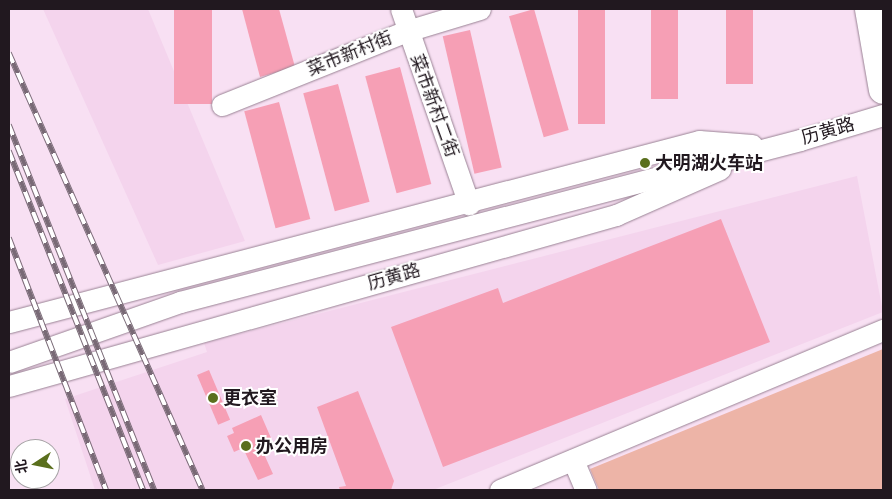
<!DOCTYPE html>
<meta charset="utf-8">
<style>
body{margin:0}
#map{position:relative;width:892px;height:499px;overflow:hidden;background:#f8e0f3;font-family:"Work Sans","Noto Sans SC",sans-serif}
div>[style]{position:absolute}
.built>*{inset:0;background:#f4d4ed}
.green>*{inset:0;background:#edb4a7}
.building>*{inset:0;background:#f69fb5;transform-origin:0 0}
.roads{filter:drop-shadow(0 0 1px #998294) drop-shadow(0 0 1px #998294)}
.minor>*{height:21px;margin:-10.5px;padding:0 10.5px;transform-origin:10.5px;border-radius:10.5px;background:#fff}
.major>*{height:28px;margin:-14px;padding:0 14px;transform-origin:14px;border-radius:14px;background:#fff}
.rail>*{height:5.5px;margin-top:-2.75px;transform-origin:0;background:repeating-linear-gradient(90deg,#fff 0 11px,#796a76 0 22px);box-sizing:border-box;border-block:1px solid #796a76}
.dots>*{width:14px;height:14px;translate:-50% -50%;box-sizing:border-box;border:2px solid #fff;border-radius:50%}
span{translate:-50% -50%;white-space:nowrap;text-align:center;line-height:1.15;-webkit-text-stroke:4px #fff;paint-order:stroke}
.street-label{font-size:18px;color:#21181f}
.poi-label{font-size:18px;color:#21181f;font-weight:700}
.left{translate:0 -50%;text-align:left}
.frame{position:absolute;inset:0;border:10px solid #21181f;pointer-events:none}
.north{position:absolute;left:10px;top:439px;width:50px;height:50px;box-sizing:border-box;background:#fff;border:1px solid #a6a3a5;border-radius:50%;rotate:259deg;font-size:14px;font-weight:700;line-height:20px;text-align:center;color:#21181f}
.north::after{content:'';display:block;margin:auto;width:18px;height:22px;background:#5a6f1d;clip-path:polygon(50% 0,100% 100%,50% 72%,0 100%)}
</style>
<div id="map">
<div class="built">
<div style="clip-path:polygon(43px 9px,148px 9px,245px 241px,158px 265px)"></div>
<div style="clip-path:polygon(857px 176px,883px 312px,433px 490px,95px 490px,65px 399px,207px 352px,204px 343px)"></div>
</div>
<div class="green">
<div style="clip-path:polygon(883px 349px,883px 490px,599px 490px,590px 469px)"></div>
</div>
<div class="building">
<div style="left:174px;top:9px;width:38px;height:95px"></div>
<div style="clip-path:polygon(242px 9px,279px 9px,295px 67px,260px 77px)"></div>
<div style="left:534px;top:9px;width:126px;height:26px;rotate:74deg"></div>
<div style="left:578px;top:9px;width:27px;height:115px"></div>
<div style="left:651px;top:9px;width:27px;height:90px"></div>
<div style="left:726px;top:9px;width:27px;height:75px"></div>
<div style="left:470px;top:30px;width:141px;height:28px;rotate:77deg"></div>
<div style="left:400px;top:67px;width:121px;height:36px;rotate:75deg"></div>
<div style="left:338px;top:84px;width:122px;height:36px;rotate:75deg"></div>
<div style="left:279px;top:102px;width:121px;height:36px;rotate:75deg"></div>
<div style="clip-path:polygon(721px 219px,770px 342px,443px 467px,391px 327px,498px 288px,503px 303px)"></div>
<div style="left:209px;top:370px;width:54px;height:13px;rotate:67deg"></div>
<div style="clip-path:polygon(358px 391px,394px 481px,391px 490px,340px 490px,339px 487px,346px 486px,317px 407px)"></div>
<div style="clip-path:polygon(261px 415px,271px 438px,259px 443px,273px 474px,258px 480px,243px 448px,234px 452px,227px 436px,234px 433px,232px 428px)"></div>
</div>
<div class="roads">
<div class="minor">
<div style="left:401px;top:9px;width:207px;rotate:70.8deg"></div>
<div style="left:222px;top:105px;width:199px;rotate:-21.8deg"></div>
<div style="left:407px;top:31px;width:76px;rotate:-16.8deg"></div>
<div style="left:9px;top:322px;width:713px;rotate:-14.7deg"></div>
<div style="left:699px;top:141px;width:53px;rotate:4.3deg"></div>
<div style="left:9px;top:362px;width:181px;rotate:-19.3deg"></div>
<div style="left:180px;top:302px;width:641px;rotate:-14.64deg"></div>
<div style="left:800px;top:140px;width:87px;rotate:-16.8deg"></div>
<div style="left:9px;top:386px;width:631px;rotate:-15.73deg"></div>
<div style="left:616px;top:215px;width:114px;rotate:-23.9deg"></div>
<div style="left:573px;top:460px;width:33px;rotate:67deg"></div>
<div style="left:500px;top:490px;width:415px;rotate:-22.7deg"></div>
</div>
<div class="major">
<div style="left:869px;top:9px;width:82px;rotate:80.2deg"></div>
</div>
</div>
<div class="rail">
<div style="left:9px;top:53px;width:478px;rotate:66.1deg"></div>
<div style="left:9px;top:125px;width:393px;rotate:68.3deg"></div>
<div style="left:9px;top:151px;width:365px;rotate:68.4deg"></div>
<div style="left:9px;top:238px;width:270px;rotate:68.9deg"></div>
</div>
<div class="dots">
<div style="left:645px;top:163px;background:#5a6f1d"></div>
<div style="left:213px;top:398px;background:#5a6f1d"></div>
<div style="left:246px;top:446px;background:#5a6f1d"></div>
</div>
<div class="street-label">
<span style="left:350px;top:54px;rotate:-22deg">菜市新村街</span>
<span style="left:434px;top:106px;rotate:70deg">菜市新村二街</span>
<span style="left:828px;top:131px;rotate:-16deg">历黄路</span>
<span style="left:394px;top:277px;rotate:-16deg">历黄路</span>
</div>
<div class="poi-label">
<span class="left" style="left:655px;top:163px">大明湖火车站</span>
<span class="left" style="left:223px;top:398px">更衣室</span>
<span class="left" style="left:256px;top:446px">办公用房</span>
</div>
<div class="frame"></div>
<div class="north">北</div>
</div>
